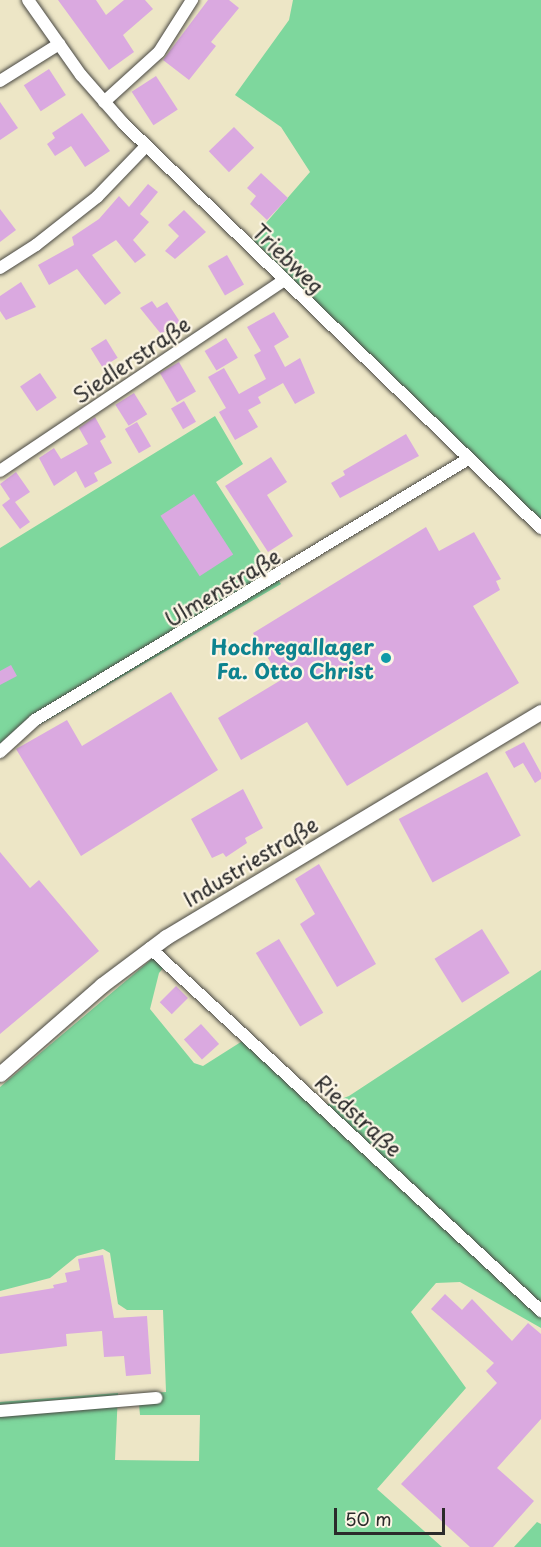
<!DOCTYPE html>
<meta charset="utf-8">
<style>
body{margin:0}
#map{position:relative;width:541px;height:1547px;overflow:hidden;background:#ede6c6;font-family:"Playpen Sans",sans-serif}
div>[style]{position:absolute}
.green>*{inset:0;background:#7ed79d}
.building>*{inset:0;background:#daa9e0;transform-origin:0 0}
.roads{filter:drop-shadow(0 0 2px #484742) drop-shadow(0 0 2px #484742)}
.minor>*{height:12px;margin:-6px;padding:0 6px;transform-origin:6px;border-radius:6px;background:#fff}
.tertiary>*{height:15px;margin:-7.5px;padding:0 7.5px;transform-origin:7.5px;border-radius:7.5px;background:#fff}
.dots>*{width:16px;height:16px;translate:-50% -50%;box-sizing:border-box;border:3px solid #fcf5e5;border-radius:50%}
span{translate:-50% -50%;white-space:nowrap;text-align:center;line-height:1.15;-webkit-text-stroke:4.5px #fcf5e5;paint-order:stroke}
.street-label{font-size:21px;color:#2b2b2b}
.culture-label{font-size:21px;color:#0d838f;font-weight:700}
.right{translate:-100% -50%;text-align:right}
.scale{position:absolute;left:334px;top:1508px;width:111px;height:27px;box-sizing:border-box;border:3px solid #2b2b2b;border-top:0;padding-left:8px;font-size:18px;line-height:21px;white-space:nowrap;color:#2b2b2b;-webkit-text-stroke:4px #fcf5e5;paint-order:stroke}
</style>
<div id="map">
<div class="green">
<div style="clip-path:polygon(293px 0,541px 0,541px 522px,252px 239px,310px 172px,281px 127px,235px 95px,289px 20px)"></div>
<div style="clip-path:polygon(215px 416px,243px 464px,216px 482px,281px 584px,34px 728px,0 757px,0 548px)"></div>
<div style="clip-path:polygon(153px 958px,164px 967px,159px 973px,150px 1009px,194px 1063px,203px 1066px,244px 1040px,317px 1108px,349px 1096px,541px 970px,541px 1328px,460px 1282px,436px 1283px,411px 1312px,466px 1388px,377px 1489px,442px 1547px,0 1547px,0 1402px,118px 1393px,115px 1460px,199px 1461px,200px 1415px,140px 1415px,138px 1394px,166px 1392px,163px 1310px,127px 1310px,118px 1304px,110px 1253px,103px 1249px,77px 1256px,50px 1278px,0 1291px,0 1087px)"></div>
<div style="clip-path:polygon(537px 1522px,541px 1524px,541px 1547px,514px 1547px)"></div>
</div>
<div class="building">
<div style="clip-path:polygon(58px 0,96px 0,106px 15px,124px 0,145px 0,153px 9px,123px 35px,134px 52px,109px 70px)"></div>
<div style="clip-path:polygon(208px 0,229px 0,239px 8px,211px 42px,216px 46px,189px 80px,163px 60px)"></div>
<div style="left:49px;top:69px;width:31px;height:30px;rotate:57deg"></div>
<div style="left:156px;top:76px;width:40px;height:29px;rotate:57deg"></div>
<div style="clip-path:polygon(0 102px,18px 128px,0 140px)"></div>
<div style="clip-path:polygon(82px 113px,110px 151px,85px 167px,71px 146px,55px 156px,47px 144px,55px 138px,52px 133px)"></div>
<div style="left:234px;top:127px;width:29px;height:35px;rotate:46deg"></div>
<div style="clip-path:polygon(261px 173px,288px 198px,267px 220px,250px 204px,256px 196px,247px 188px)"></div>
<div style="clip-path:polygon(148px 184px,158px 192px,140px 214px,149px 222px,133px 240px,146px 255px,135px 263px,116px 240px,92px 255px,121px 293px,105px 305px,77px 269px,49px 285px,38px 265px,74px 245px,72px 237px,99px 219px,119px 196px,129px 207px)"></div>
<div style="clip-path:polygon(0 209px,16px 230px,0 242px)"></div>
<div style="clip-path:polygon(184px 210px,206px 232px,175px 259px,165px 251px,179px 236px,168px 225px)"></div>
<div style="left:227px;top:255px;width:34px;height:22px;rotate:60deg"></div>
<div style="clip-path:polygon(21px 282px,36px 307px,6px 320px,0 311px,0 296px)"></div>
<div style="clip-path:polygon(152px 301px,157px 308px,167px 302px,180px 322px,161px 334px,140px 308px)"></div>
<div style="clip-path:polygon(274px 312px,289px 337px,274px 346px,285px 367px,300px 358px,315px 393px,295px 404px,283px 383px,258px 397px,261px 403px,248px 410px,258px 427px,235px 440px,219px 412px,226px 408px,208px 377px,224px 368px,239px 394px,266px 379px,254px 355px,261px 351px,247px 327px)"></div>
<div style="left:226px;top:338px;width:23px;height:25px;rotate:59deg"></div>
<div style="left:106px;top:339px;width:22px;height:18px;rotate:58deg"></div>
<div style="left:179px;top:362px;width:34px;height:22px;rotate:60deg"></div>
<div style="left:40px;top:373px;width:30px;height:24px;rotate:56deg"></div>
<div style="left:134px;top:393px;width:25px;height:22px;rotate:58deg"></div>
<div style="left:184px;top:401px;width:24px;height:15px;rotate:60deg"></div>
<div style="clip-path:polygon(95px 417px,106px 437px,100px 441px,112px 463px,94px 473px,98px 481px,85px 488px,76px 471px,54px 486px,39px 458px,54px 448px,61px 459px,88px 444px,79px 428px)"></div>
<div style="left:137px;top:422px;width:28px;height:14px;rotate:60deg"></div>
<div style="clip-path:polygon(406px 434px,419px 456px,340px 498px,331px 483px,345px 475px,343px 471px)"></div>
<div style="clip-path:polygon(271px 457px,287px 482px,267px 495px,293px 536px,268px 552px,225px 486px)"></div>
<div style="clip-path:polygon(16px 472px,30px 492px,15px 502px,30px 522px,20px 529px,2px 505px,10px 499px,0 484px)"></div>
<div style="left:194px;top:494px;width:72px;height:40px;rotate:57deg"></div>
<div style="clip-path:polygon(426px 527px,439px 551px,474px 532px,501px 579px,496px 581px,500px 590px,473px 606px,519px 683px,347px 786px,307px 722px,241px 760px,218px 718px,281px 680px,253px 633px)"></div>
<div style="clip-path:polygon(11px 665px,17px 676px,0 685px,0 671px)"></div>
<div style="clip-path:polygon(171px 692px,218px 770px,81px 856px,16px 749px,67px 720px,82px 746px)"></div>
<div style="clip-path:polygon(524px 742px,541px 773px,541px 779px,535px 783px,523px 763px,514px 768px,505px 752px)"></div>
<div style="left:487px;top:772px;width:72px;height:100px;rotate:62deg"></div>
<div style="clip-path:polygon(243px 789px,263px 828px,245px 838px,247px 843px,226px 857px,223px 853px,212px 858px,191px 819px)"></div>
<div style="clip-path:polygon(0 852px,30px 888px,39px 880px,99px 951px,0 1034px)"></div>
<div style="clip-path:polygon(319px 864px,376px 964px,337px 987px,300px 924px,315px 914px,295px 879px)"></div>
<div style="left:482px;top:929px;width:52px;height:56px;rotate:58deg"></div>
<div style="left:279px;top:939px;width:86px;height:27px;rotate:59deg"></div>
<div style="left:176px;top:986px;width:17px;height:23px;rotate:45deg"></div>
<div style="left:201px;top:1024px;width:27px;height:23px;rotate:48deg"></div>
<div style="clip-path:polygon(103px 1255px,114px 1318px,147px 1316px,151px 1374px,126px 1376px,124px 1356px,104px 1357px,102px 1331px,66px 1334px,67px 1346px,0 1354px,0 1297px,54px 1288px,53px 1285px,67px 1282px,65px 1273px,80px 1270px,78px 1259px)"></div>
<div style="clip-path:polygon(445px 1294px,462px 1310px,472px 1299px,512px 1341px,528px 1323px,541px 1334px,541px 1419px,497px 1468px,534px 1501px,493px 1547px,470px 1547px,401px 1484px,497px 1383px,486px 1371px,494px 1363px,431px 1309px)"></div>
</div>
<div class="roads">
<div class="minor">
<div style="left:28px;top:0;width:92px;rotate:54.8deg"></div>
<div style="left:81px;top:75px;width:64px;rotate:48.8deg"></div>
<div style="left:123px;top:123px;width:582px;rotate:44.1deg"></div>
<div style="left:0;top:81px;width:70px;rotate:-32.1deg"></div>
<div style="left:104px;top:102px;width:74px;rotate:-42.3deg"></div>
<div style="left:159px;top:52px;width:62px;rotate:-57.6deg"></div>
<div style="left:0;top:268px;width:43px;rotate:-32.6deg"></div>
<div style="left:36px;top:245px;width:78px;rotate:-38.2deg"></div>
<div style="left:97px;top:197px;width:71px;rotate:-46.1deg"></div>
<div style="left:0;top:471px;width:342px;rotate:-33.9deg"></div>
<div style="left:0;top:752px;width:47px;rotate:-42.4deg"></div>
<div style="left:35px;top:720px;width:506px;rotate:-31.08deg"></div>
<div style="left:150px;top:948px;width:534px;rotate:42.87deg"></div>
<div style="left:0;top:1411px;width:157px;rotate:-4.8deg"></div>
</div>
<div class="tertiary">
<div style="left:0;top:1074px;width:135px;rotate:-41.1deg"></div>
<div style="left:102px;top:985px;width:80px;rotate:-36.9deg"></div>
<div style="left:166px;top:937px;width:437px;rotate:-31deg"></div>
</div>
</div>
<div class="dots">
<div style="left:386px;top:658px;background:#0f9aa8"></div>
</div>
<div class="street-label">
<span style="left:289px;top:258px;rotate:44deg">Triebweg</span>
<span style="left:131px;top:359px;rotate:-34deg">Siedlerstraße</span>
<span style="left:222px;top:587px;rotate:-31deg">Ulmenstraße</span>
<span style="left:250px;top:861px;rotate:-31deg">Industriestraße</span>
<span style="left:359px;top:1115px;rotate:43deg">Riedstraße</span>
</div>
<div class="culture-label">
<span class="right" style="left:374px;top:658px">Hochregallager<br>Fa. Otto Christ</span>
</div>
<div class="scale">50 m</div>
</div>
